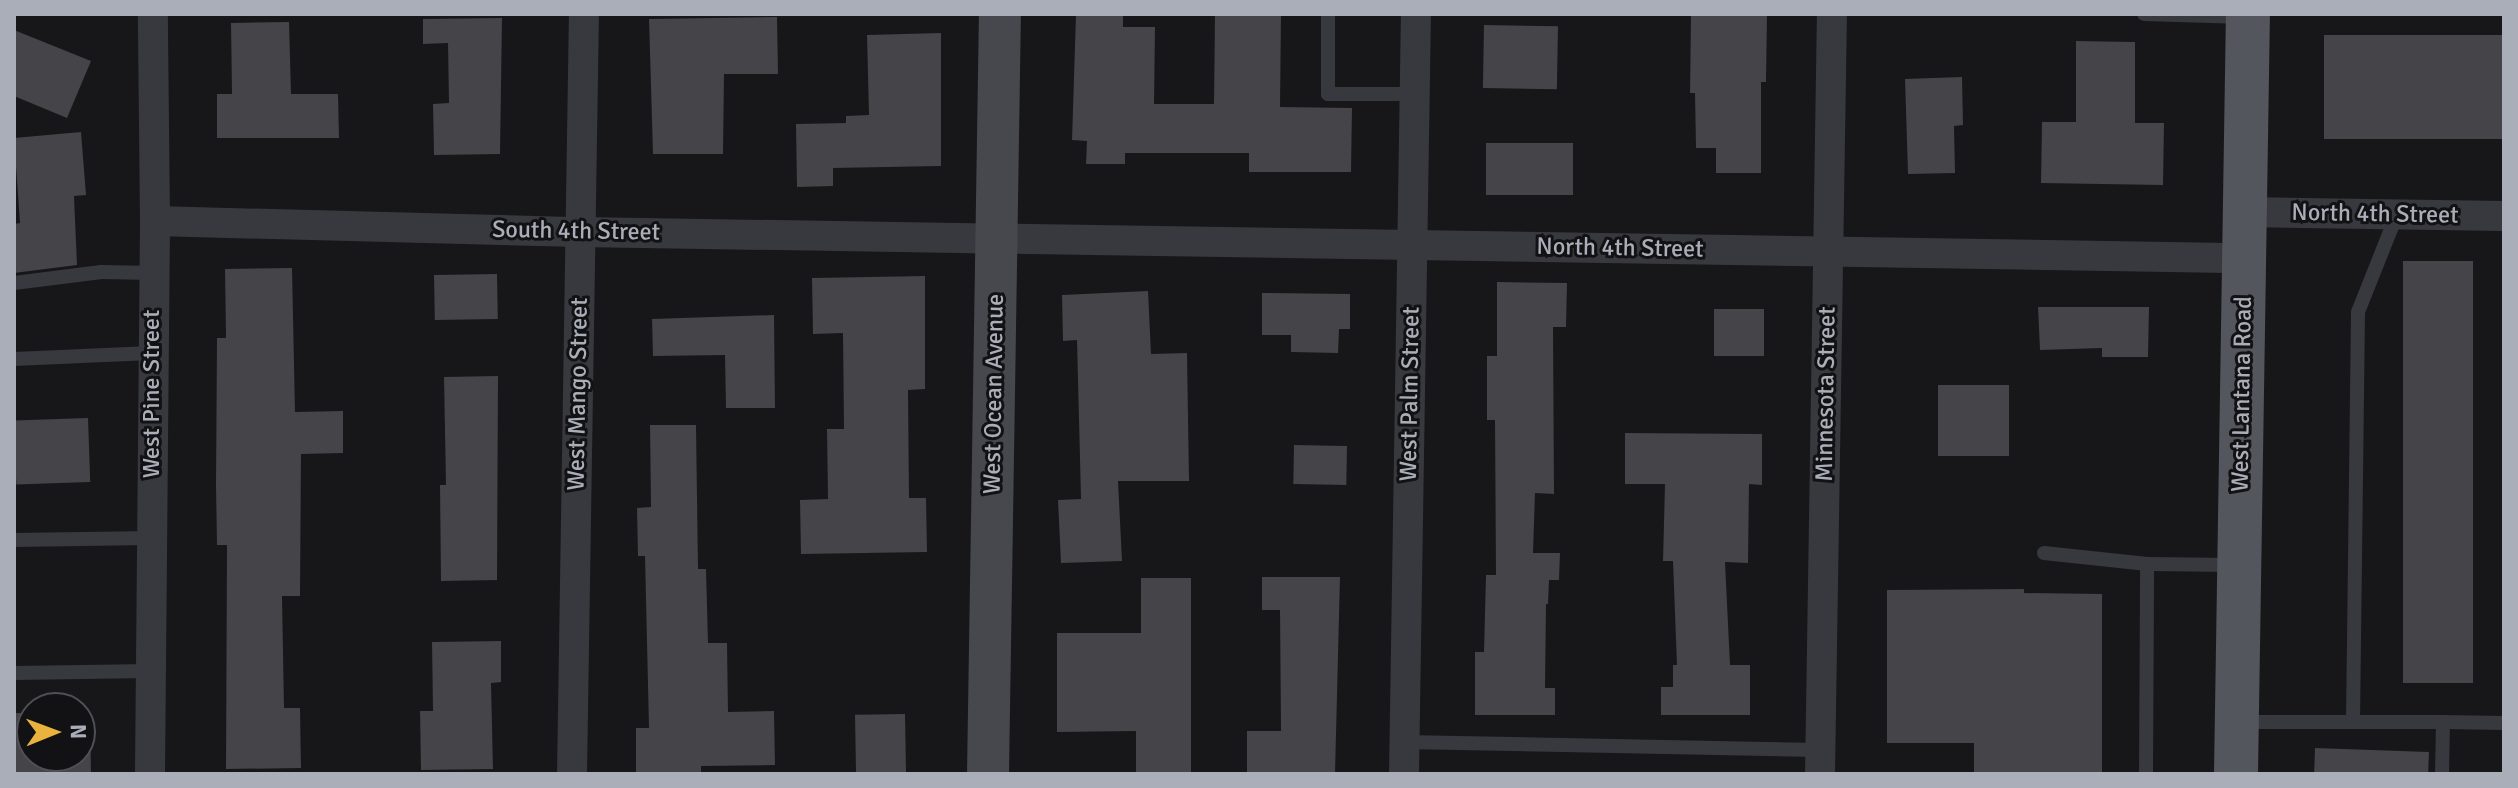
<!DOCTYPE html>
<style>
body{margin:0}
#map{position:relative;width:2518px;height:788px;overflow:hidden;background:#171719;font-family:Signika,sans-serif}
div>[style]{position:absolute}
.building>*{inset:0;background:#444449;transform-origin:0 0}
.lane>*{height:14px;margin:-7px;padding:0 7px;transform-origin:7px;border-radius:7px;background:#38393e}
.street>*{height:30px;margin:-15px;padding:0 15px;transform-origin:15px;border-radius:15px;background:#38393e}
.secondary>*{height:42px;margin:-21px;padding:0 21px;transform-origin:21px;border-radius:21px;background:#46484e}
.primary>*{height:44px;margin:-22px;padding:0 22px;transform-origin:22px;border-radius:22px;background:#54565d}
span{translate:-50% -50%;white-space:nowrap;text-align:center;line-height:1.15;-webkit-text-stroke:6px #121214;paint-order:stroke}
.street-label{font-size:24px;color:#aaaeb8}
.frame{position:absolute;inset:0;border:16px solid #aaaeb8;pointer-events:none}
.north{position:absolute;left:16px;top:692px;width:80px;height:80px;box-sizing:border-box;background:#121214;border:2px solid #4f5056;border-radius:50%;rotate:89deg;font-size:22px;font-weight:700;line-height:32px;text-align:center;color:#aaaeb8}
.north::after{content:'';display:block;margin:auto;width:28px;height:36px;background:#eab33e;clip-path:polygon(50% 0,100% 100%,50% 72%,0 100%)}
</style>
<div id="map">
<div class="building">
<div style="clip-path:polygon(1076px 14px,1123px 14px,1123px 27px,1155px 27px,1154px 104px,1214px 104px,1215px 14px,1281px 14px,1280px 107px,1352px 108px,1351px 172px,1249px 172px,1249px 153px,1125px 153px,1125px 164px,1086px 164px,1087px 141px,1072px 140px)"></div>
<div style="clip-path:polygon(1691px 14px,1767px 14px,1766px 82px,1761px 82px,1761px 173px,1716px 173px,1716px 148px,1696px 148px,1695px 93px,1690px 93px)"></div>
<div style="clip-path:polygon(777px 17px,778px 74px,724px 74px,723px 154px,653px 154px,649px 19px)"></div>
<div style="clip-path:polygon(502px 18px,500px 154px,434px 155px,433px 104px,449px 103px,448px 43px,423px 44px,423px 19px)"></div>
<div style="clip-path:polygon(289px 22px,291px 94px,338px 94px,339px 138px,217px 138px,217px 94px,232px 94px,231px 23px)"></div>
<div style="left:1484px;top:25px;width:74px;height:63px;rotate:1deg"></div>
<div style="clip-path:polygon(14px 30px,91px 61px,67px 118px,14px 96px)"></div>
<div style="clip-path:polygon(941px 33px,941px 166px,833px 168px,833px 186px,797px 187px,796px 124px,846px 123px,846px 116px,869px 115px,867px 35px)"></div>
<div style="left:2324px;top:35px;width:179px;height:104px"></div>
<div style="clip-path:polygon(2076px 41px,2135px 42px,2135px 123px,2164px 123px,2163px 185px,2041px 183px,2042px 122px,2076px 122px)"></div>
<div style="clip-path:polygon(1962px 77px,1963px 125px,1954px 126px,1955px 173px,1908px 174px,1905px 79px)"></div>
<div style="clip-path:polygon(81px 132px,86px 195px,74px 196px,77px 265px,14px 273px,14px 224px,20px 223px,14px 138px)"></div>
<div style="left:1486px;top:143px;width:87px;height:52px"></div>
<div style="left:2403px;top:261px;width:70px;height:422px"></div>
<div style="clip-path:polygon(292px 268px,295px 412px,343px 411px,343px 453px,301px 454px,300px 596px,282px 596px,284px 708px,300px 708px,301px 768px,226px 769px,227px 545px,217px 545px,216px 486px,217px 338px,226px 338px,225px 269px)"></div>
<div style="left:497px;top:274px;width:45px;height:63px;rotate:89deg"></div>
<div style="clip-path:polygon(925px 276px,925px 389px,908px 390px,909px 498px,926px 498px,927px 552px,801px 554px,800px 500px,828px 499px,827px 429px,844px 429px,843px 333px,813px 334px,812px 278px)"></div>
<div style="clip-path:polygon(1497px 282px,1567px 283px,1566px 327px,1553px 327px,1554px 494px,1535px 493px,1533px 553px,1560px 553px,1559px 580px,1549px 580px,1548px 604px,1546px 604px,1545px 688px,1555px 688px,1555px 715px,1475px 715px,1475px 652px,1484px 652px,1486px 575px,1496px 575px,1495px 420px,1487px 420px,1487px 356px,1497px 356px)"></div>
<div style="clip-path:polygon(1148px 291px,1151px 354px,1187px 353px,1189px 481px,1118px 481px,1122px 561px,1061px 563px,1058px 500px,1081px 499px,1077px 340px,1063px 341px,1062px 295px)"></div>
<div style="clip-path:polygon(1262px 293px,1350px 294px,1350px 329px,1339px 329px,1338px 353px,1291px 352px,1291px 335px,1262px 335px)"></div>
<div style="clip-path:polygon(2038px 307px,2149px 307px,2148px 357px,2102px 357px,2102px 348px,2040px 350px)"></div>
<div style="left:1714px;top:309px;width:50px;height:47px"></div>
<div style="clip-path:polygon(774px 315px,775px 408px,726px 408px,725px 355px,653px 356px,652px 319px)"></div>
<div style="clip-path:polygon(498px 376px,497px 580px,441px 581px,440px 485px,446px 485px,444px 377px)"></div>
<div style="left:1938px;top:385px;width:71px;height:71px"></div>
<div style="left:88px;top:418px;width:64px;height:74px;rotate:88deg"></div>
<div style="clip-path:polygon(650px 425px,696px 425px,698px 569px,706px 569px,708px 643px,727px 643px,728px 712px,774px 711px,775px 765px,701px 766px,701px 774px,636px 774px,636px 728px,649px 728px,645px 556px,638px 556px,637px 508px,651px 507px)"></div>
<div style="clip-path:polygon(1625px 433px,1762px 434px,1762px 485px,1749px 484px,1748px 563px,1725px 562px,1730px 665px,1750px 665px,1750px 715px,1661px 715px,1661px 687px,1673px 687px,1673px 665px,1677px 665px,1673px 561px,1663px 561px,1665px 484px,1625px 484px)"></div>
<div style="left:1294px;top:445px;width:53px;height:39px;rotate:1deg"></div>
<div style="clip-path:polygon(1262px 577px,1340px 577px,1335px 774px,1247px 774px,1247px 731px,1281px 731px,1280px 610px,1262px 610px)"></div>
<div style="clip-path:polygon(1141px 578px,1191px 578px,1191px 774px,1136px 774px,1136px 731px,1057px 732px,1057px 633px,1141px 633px)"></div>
<div style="clip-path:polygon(2024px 589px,2024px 593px,2102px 594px,2102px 774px,1974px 774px,1974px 743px,1887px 743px,1887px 590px)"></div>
<div style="clip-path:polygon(501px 641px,501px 682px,491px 683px,493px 769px,421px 770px,420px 711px,433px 711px,432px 642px)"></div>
<div style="clip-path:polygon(80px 712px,90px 712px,91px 774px,14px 774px,14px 713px,32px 713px,32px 756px,80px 756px)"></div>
<div style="left:905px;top:714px;width:60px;height:50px;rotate:89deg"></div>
<div style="left:2315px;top:748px;width:114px;height:26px;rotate:2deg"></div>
</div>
<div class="lane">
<div style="left:1328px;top:14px;width:80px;rotate:90deg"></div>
<div style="left:1328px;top:94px;width:87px"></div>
<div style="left:2144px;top:14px;width:100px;rotate:1.7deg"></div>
<div style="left:14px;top:283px;width:88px;rotate:-7.2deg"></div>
<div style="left:101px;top:272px;width:52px;rotate:1.1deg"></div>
<div style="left:14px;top:359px;width:137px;rotate:-2.5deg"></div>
<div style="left:14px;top:540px;width:137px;rotate:-0.8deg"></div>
<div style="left:2044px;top:553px;width:104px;rotate:6.1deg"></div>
<div style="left:2147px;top:564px;width:88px;rotate:0.7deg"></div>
<div style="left:14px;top:673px;width:136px;rotate:-0.8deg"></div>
<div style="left:2243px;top:722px;width:200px"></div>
<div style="left:2443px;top:722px;width:52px;rotate:91.1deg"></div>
<div style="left:2353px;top:722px;width:410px;rotate:-89.3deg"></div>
<div style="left:2358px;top:312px;width:105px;rotate:-68.3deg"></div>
<div style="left:2443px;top:722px;width:61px;rotate:0.9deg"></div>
<div style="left:1404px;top:742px;width:417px;rotate:1.1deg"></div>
<div style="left:2146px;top:774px;width:210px;rotate:-89.7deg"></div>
</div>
<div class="street">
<div style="left:2245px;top:212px;width:259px;rotate:0.9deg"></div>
<div style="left:155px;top:221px;width:425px;rotate:1.5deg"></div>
<div style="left:580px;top:232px;width:1664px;rotate:0.9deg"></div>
<div style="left:150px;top:774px;width:553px;rotate:-89.48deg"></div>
<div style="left:155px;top:221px;width:207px;rotate:-90.6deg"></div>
<div style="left:572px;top:774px;width:760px;rotate:-89.1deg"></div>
<div style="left:1404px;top:774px;width:760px;rotate:-89.1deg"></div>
<div style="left:1820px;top:774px;width:760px;rotate:-89.1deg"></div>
</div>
<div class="secondary">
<div style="left:988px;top:774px;width:760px;rotate:-89.1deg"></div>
</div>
<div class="primary">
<div style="left:2236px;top:774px;width:760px;rotate:-89.1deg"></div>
</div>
<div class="street-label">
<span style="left:2375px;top:214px;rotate:1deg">North 4th Street</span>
<span style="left:576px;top:231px;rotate:1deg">South 4th Street</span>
<span style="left:1620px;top:248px;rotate:1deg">North 4th Street</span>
<span style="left:152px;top:394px;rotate:-90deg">West Pine Street</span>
<span style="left:578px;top:394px;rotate:-89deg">West Mango Street</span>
<span style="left:994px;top:394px;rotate:-89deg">West Ocean Avenue</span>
<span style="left:1410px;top:394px;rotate:-89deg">West Palm Street</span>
<span style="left:1826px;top:394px;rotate:-89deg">Minnesota Street</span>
<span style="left:2242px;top:394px;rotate:-89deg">West Lantana Road</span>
</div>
<div class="frame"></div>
<div class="north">N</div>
</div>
